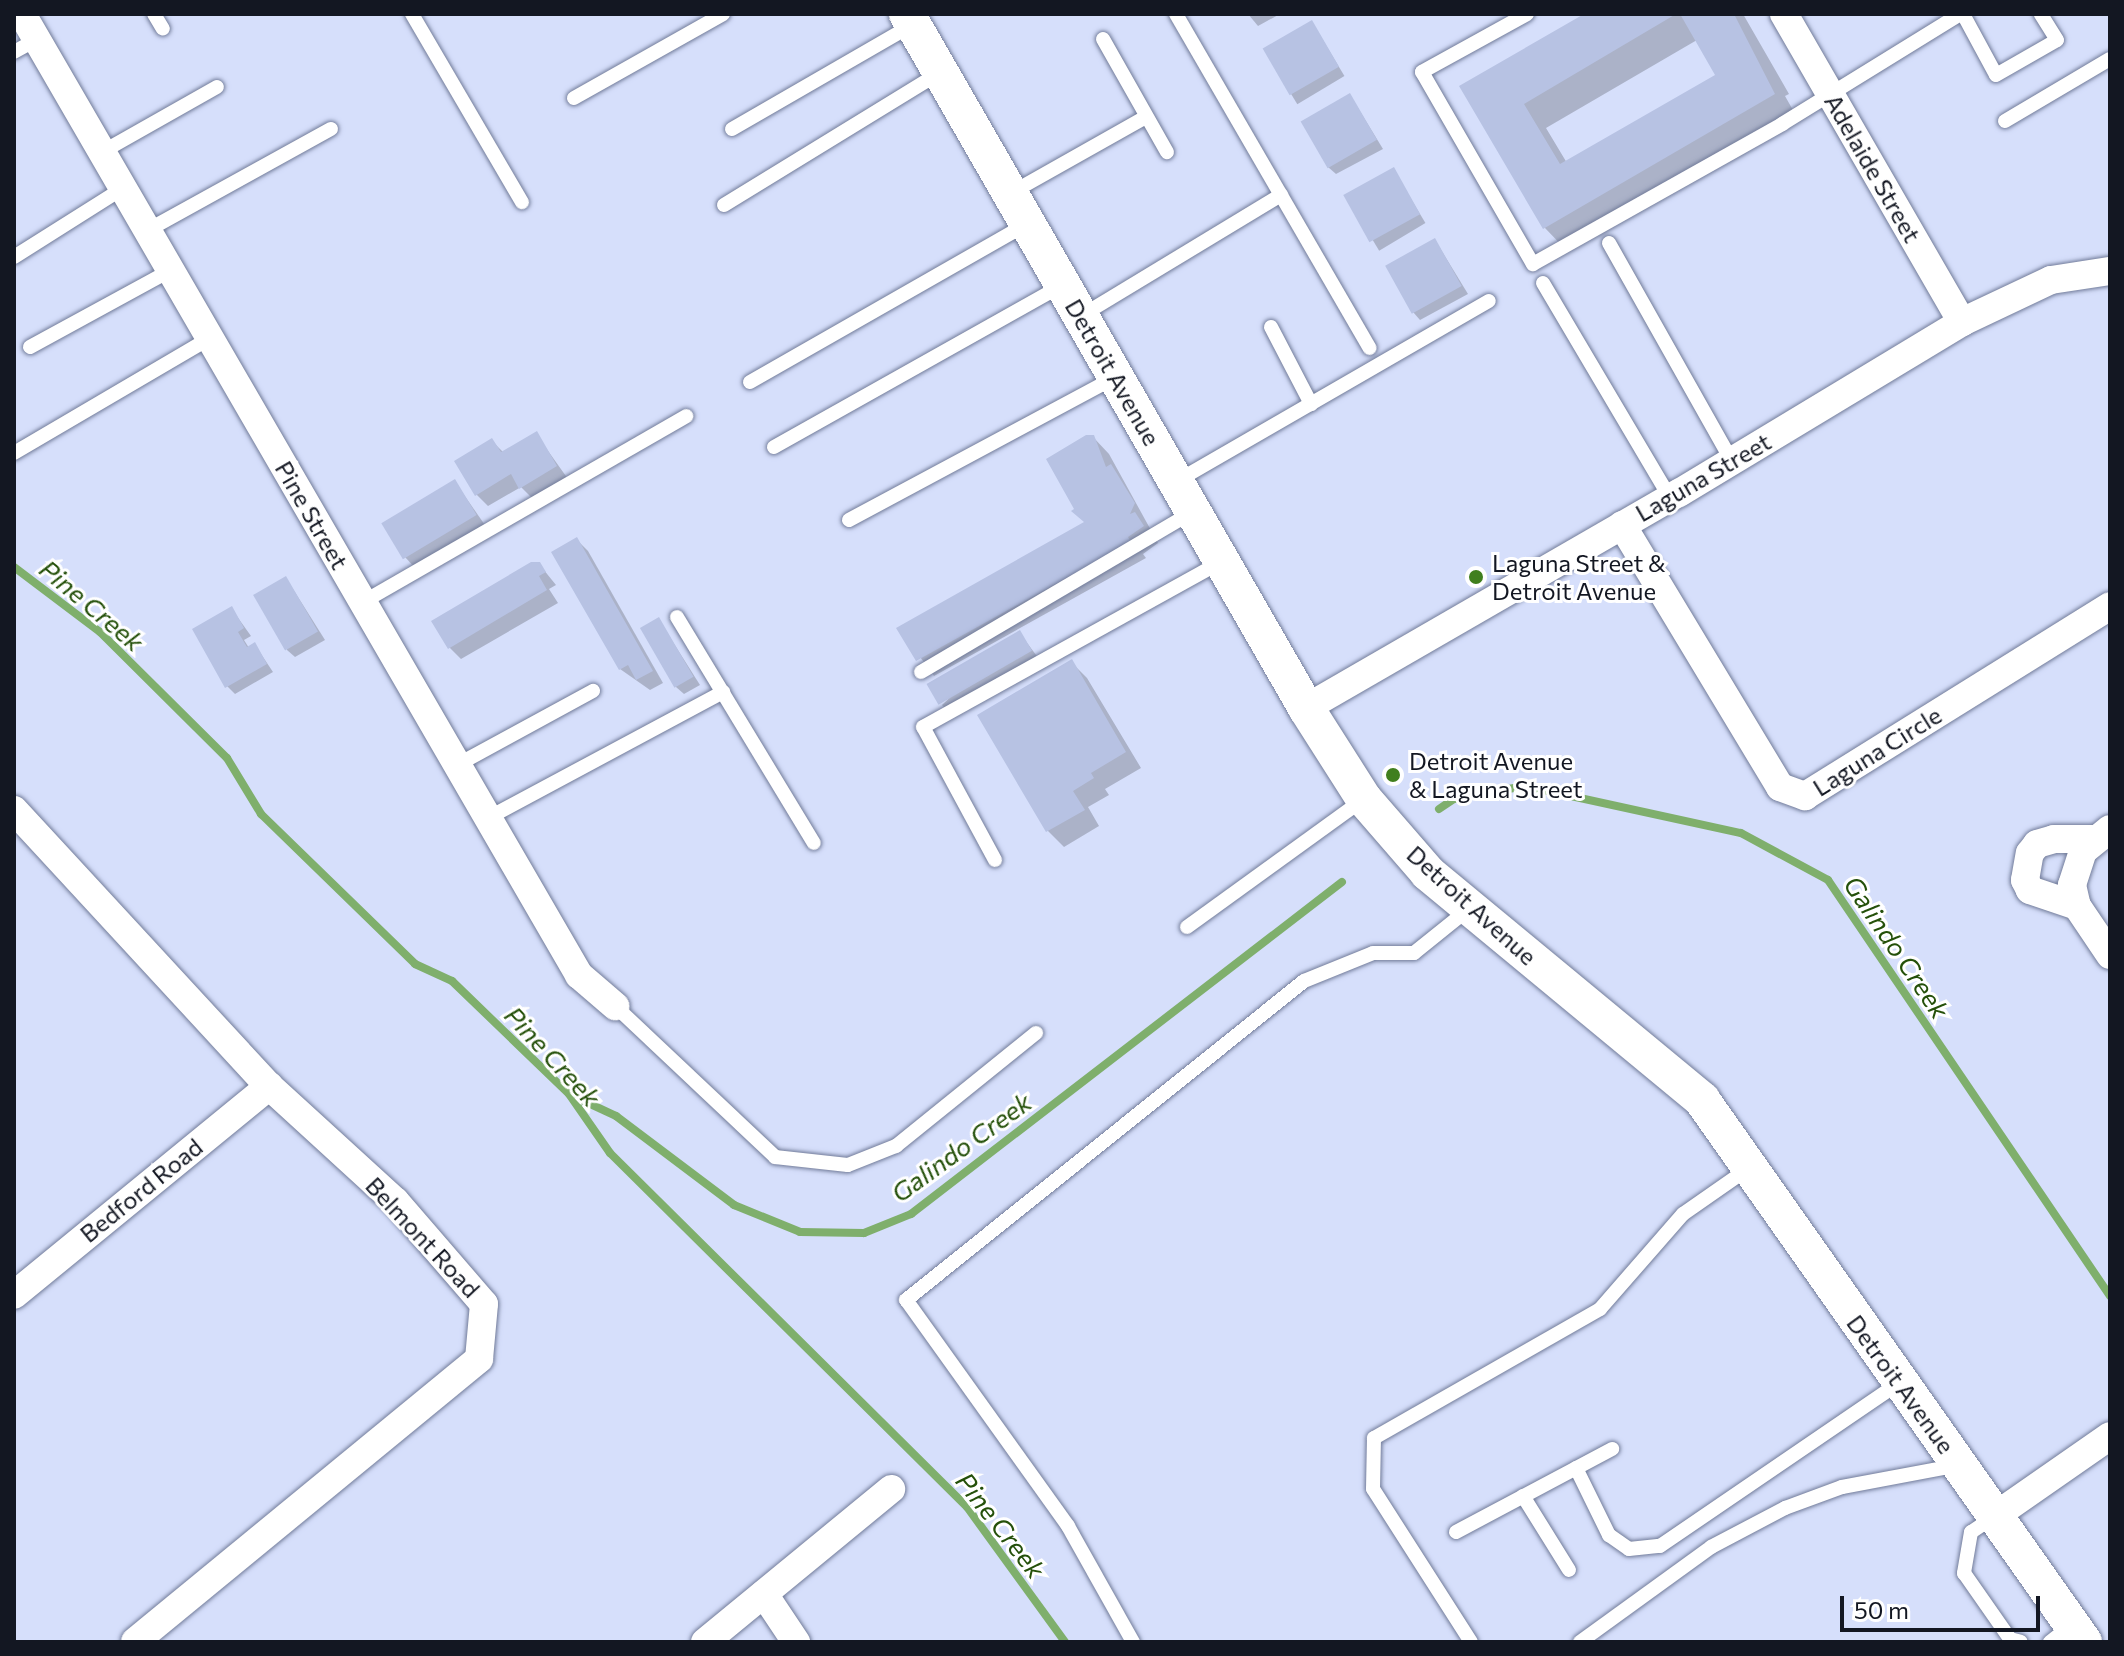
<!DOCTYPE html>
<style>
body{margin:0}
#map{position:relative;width:2124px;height:1656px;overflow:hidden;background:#d6dffb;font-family:Commissioner,sans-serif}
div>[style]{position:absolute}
.shadow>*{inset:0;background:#0003;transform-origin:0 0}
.stream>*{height:8px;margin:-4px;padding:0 4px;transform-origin:4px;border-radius:4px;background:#7faf6c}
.building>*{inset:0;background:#b7c2e3;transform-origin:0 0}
.roads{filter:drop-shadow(0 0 2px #717b99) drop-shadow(0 0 2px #717b99)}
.service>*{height:14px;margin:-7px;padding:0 7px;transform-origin:7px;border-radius:7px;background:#fff}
.minor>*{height:28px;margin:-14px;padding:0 14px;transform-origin:14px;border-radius:14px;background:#fff}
.tertiary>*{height:36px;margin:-18px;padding:0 18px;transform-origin:18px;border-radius:18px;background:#fff}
.dots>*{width:22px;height:22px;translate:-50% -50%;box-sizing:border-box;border:4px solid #fff;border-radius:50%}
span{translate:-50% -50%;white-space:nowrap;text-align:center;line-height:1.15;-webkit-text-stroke:6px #fff;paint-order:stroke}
.street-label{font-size:24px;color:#131722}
.poi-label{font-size:24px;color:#131722}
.left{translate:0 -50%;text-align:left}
.water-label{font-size:26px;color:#24500a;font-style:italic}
.frame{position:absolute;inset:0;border:16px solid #131722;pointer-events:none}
.scale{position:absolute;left:1840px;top:1596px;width:200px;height:36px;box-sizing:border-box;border:4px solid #131722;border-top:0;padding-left:10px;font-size:24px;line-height:28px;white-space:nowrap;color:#131722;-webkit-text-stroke:6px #fff;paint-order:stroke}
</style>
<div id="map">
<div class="shadow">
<div style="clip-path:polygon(1248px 14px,1280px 14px,1258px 26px)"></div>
<div style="clip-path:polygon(evenodd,1588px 14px,1743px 14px,1789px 94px,1785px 96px,1798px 119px,1568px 252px,1545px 228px,1462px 87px,1588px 14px,1697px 40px,1717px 76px,1567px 163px,1546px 128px,1697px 40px)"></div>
<div style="left:1312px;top:22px;width:63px;height:55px;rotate:59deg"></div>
<div style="clip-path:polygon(1350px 95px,1383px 149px,1336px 174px,1328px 167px)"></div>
<div style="left:1393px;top:169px;width:63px;height:54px;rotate:59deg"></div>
<div style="clip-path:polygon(1435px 240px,1468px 294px,1420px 320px,1413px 312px)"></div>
<div style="clip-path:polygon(536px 434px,568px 479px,533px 499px,521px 487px,488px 506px,476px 494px,492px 441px,504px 453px)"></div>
<div style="clip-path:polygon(1093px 437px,1109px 454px,1158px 543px,1143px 554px,1146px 558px,934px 676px,899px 628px,1086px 523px)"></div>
<div style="clip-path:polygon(455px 482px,487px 528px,416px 569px,405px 557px)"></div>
<div style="clip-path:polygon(576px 539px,588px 551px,663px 683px,650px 690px,620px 669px)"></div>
<div style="clip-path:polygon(539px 564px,556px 585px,549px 589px,558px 603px,461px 659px,449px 647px)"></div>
<div style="clip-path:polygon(286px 578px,325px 640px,295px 657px,287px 650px)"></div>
<div style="clip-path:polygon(231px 608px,251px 636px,244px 640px,249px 648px,255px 645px,273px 672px,235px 694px,227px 686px)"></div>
<div style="clip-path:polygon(659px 620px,700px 685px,684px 694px,676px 687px)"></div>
<div style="clip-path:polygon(1019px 632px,1039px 659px,949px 713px,942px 705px)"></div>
<div style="clip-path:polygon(1071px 662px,1087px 678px,1141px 768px,1105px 789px,1109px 795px,1088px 807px,1099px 826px,1064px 847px,1048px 831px,980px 715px)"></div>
</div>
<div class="stream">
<div style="left:14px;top:567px;width:108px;rotate:37.1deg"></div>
<div style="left:100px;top:632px;width:179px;rotate:44.8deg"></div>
<div style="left:227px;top:758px;width:66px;rotate:58.7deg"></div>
<div style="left:261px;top:814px;width:215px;rotate:44.2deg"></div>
<div style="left:415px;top:964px;width:41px;rotate:24.7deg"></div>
<div style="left:452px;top:981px;width:163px;rotate:44deg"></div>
<div style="left:569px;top:1094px;width:72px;rotate:55.2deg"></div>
<div style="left:610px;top:1153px;width:503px;rotate:44.76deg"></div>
<div style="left:967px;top:1507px;width:167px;rotate:54deg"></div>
<div style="left:1439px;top:809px;width:18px;rotate:-34deg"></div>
<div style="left:1454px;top:799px;width:72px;rotate:-10.4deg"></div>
<div style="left:1525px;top:786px;width:221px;rotate:12.3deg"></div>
<div style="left:1741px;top:833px;width:99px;rotate:28.4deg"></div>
<div style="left:1828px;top:880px;width:503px;rotate:55.87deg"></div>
<div style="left:571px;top:1095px;width:50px;rotate:25deg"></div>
<div style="left:616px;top:1116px;width:148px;rotate:37deg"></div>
<div style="left:734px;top:1205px;width:71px;rotate:22.2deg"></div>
<div style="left:800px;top:1232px;width:64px;rotate:0.9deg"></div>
<div style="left:864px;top:1233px;width:51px;rotate:-22deg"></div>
<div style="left:911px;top:1214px;width:544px;rotate:-37.61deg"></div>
</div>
<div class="building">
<div style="clip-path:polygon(1584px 14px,1676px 14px,1524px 104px,1560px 164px,1715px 75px,1680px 14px,1734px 14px,1775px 94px,1543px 229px,1459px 86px)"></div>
<div style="left:1312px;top:20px;width:54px;height:57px;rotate:60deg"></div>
<div style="left:1350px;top:93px;width:54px;height:57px;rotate:60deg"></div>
<div style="left:1394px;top:167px;width:54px;height:58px;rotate:61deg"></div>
<div style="left:1435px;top:238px;width:55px;height:57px;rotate:61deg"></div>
<div style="clip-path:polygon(537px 431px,557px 466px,519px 489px,511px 474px,475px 496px,454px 461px,492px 438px,501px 452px)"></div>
<div style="clip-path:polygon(1086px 435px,1094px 435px,1106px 467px,1111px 464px,1135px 503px,1130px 514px,1135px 512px,1144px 526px,1128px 537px,1131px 542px,916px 661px,896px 628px,1084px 522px,1071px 511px,1074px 509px,1046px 459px)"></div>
<div style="left:455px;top:479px;width:42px;height:86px;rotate:59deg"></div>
<div style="clip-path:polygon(577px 537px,653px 671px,636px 680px,628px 665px,619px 670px,551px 552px)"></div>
<div style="clip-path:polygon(531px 562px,540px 562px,546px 572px,539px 576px,547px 590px,448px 649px,431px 621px)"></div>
<div style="left:286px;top:576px;width:64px;height:38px;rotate:60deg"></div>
<div style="clip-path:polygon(232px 606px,244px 628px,238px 632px,247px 647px,255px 642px,267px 664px,225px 688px,192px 629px)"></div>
<div style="left:659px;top:617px;width:69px;height:22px;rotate:60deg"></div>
<div style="left:1020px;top:630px;width:24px;height:108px;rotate:60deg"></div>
<div style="clip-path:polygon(1072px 659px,1126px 752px,1091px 773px,1094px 778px,1073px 791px,1085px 810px,1046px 832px,977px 715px)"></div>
</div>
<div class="roads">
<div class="service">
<div style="left:154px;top:14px;width:17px;rotate:59deg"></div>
<div style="left:412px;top:14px;width:218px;rotate:59.7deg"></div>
<div style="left:1176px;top:14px;width:386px;rotate:59.9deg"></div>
<div style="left:1527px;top:14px;width:120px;rotate:151.1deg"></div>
<div style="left:1422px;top:72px;width:222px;rotate:60deg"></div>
<div style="left:1533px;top:264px;width:286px;rotate:-29.3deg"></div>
<div style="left:1782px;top:124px;width:209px;rotate:-31.7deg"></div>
<div style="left:1963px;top:14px;width:69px;rotate:61.6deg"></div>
<div style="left:1996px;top:75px;width:70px;rotate:-29.8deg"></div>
<div style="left:2057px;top:40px;width:31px;rotate:-122deg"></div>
<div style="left:1103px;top:39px;width:130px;rotate:60.5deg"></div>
<div style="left:14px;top:52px;width:26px;rotate:-29deg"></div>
<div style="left:574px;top:98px;width:171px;rotate:-29.4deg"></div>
<div style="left:2005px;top:121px;width:122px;rotate:-30.6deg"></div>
<div style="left:732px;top:129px;width:208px;rotate:-30deg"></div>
<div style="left:102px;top:152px;width:132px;rotate:-29.5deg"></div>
<div style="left:1011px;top:193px;width:155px;rotate:-29.4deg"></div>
<div style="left:724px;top:205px;width:252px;rotate:-31.5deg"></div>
<div style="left:148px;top:230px;width:209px;rotate:-28.9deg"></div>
<div style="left:1609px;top:243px;width:250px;rotate:60.6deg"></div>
<div style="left:14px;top:257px;width:129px;rotate:-32.3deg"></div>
<div style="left:1543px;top:283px;width:250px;rotate:59.4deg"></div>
<div style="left:1081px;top:316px;width:234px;rotate:-31.2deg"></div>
<div style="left:1271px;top:327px;width:87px;rotate:62.5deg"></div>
<div style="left:30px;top:347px;width:161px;rotate:-28.6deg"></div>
<div style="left:750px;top:382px;width:319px;rotate:-29.7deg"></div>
<div style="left:774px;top:447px;width:331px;rotate:-29.3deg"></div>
<div style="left:14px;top:453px;width:227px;rotate:-30.4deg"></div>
<div style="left:1177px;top:481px;width:360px;rotate:-30deg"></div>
<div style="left:849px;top:520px;width:303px;rotate:-28.2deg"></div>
<div style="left:363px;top:602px;width:373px;rotate:-29.9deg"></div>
<div style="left:677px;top:617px;width:264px;rotate:58.8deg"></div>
<div style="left:921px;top:672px;width:316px;rotate:-30.5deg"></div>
<div style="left:457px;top:765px;width:155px;rotate:-28.6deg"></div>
<div style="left:488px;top:818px;width:267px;rotate:-28.2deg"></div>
<div style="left:995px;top:860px;width:151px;rotate:-118.4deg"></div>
<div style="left:923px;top:727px;width:341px;rotate:-29deg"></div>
<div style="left:1187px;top:927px;width:218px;rotate:-35.9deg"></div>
<div style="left:615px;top:1006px;width:220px;rotate:43.3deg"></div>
<div style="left:775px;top:1157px;width:73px;rotate:6.3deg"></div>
<div style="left:848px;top:1165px;width:52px;rotate:-21.6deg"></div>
<div style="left:896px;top:1146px;width:180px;rotate:-38.9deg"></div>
<div style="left:1576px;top:1468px;width:75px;rotate:63.8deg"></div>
<div style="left:1609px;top:1535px;width:24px;rotate:35deg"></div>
<div style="left:1629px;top:1549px;width:31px;rotate:-6deg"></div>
<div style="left:1660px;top:1546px;width:289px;rotate:-34.3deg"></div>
<div style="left:1523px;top:1496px;width:87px;rotate:58.1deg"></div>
<div style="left:1995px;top:1516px;width:29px;rotate:146deg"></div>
<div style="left:1971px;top:1532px;width:42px;rotate:99.7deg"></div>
<div style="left:1964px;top:1573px;width:80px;rotate:55.1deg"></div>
<div style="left:2010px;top:1639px;width:11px;rotate:15deg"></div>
<div style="left:1456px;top:1532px;width:177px;rotate:-28deg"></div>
<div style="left:1133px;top:1642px;width:133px;rotate:-119.3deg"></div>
<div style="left:1068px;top:1526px;width:278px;rotate:-125.6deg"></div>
<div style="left:906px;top:1300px;width:510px;rotate:-38.71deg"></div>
<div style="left:1304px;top:981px;width:74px;rotate:-22.1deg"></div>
<div style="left:1373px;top:953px;width:41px"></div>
<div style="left:1414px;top:953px;width:72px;rotate:-38.8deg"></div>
<div style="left:1471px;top:1642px;width:182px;rotate:-122.6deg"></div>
<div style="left:1373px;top:1489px;width:51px;rotate:-88.9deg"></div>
<div style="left:1374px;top:1438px;width:260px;rotate:-29.7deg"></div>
<div style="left:1600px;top:1309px;width:126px;rotate:-48.9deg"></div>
<div style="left:1683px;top:1214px;width:80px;rotate:-34.9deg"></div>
<div style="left:1580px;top:1642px;width:162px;rotate:-35.9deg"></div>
<div style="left:1711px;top:1547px;width:84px;rotate:-27.8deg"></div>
<div style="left:1785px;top:1508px;width:61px;rotate:-20.2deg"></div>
<div style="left:1842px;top:1487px;width:120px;rotate:-10.6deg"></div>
<div style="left:2050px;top:1642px;width:28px;rotate:-38deg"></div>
</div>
<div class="minor">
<div style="left:22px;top:14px;width:1111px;rotate:59.9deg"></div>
<div style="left:579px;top:975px;width:48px;rotate:40.7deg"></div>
<div style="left:1784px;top:14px;width:356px;rotate:60deg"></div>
<div style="left:1622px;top:525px;width:306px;rotate:58.9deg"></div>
<div style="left:1780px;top:787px;width:27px;rotate:20deg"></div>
<div style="left:1805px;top:796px;width:359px;rotate:-31.9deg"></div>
<div style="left:1306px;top:708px;width:431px;rotate:-30deg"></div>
<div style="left:1679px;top:493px;width:331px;rotate:-31.1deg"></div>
<div style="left:1962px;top:322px;width:98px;rotate:-25.3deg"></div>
<div style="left:2051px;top:280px;width:60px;rotate:-8.7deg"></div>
<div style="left:14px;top:810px;width:376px;rotate:47.3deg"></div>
<div style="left:269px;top:1086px;width:171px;rotate:42.4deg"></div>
<div style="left:395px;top:1201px;width:136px;rotate:49.2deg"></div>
<div style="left:484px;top:1304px;width:55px;rotate:95.2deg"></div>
<div style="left:479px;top:1359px;width:445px;rotate:140.6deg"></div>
<div style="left:2110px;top:829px;width:35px;rotate:141deg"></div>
<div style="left:2083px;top:851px;width:36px;rotate:108deg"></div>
<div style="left:2072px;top:885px;width:22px;rotate:77deg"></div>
<div style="left:2077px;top:906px;width:59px;rotate:56deg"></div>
<div style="left:2077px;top:906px;width:50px;rotate:-161.2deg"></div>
<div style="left:2030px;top:890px;width:11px;rotate:-117deg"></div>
<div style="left:2025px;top:880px;width:27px;rotate:-80deg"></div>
<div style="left:2030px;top:853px;width:11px;rotate:-52deg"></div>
<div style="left:2037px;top:844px;width:18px;rotate:-16deg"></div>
<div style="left:2054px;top:839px;width:38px"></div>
<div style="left:14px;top:1295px;width:330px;rotate:-39.3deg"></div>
<div style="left:1995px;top:1516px;width:140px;rotate:-34.8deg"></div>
<div style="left:764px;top:1594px;width:58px;rotate:56.3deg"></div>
<div style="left:705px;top:1642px;width:241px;rotate:-39.4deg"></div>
</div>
<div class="tertiary">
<div style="left:907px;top:14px;width:801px;rotate:60.1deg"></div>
<div style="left:1306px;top:708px;width:108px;rotate:57.5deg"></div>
<div style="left:1364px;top:799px;width:98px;rotate:49.1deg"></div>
<div style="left:1428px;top:873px;width:356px;rotate:39.6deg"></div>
<div style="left:1702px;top:1100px;width:663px;rotate:54.82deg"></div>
</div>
</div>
<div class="dots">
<div style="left:1476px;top:577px;background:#407f1e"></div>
<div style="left:1393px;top:775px;background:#407f1e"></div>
</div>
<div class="street-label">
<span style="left:1873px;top:168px;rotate:60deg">Adelaide Street</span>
<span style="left:1113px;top:372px;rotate:60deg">Detroit Avenue</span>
<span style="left:1703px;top:477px;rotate:-30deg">Laguna Street</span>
<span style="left:312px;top:515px;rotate:60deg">Pine Street</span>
<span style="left:1877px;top:751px;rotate:-32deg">Laguna Circle</span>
<span style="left:1472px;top:905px;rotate:42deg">Detroit Avenue</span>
<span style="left:141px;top:1190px;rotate:-39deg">Bedford Road</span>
<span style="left:423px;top:1237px;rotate:47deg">Belmont Road</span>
<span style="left:1901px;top:1384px;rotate:54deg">Detroit Avenue</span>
</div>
<div class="poi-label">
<span class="left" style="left:1492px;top:577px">Laguna Street &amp;<br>Detroit Avenue</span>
<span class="left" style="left:1409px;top:775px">Detroit Avenue<br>&amp; Laguna Street</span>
</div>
<div class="water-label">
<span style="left:92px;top:605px;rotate:40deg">Pine Creek</span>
<span style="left:1897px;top:947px;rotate:56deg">Galindo Creek</span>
<span style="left:553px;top:1056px;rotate:47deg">Pine Creek</span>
<span style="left:961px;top:1147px;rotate:-36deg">Galindo Creek</span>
<span style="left:1001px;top:1525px;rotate:52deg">Pine Creek</span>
</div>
<div class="frame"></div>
<div class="scale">50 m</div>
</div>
